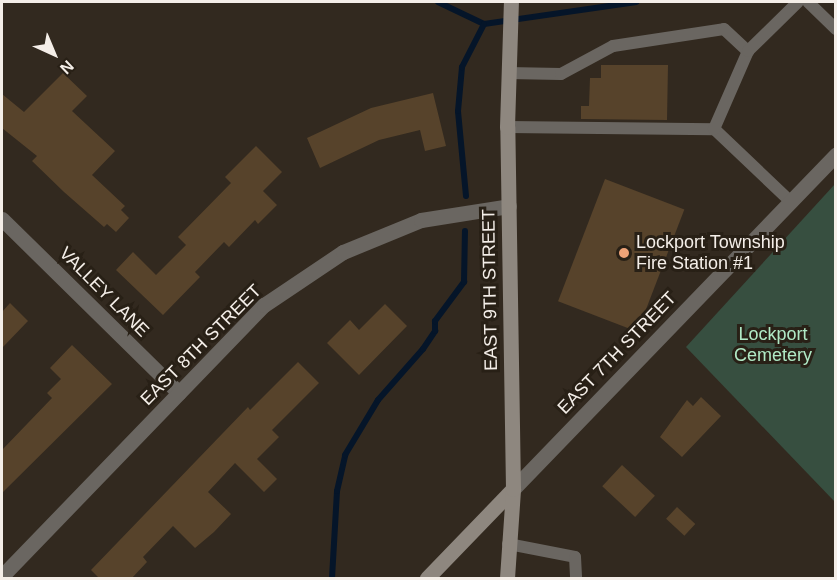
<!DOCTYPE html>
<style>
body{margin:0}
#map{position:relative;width:837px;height:580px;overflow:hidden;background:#32291f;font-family:Helvetica,sans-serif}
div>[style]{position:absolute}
.green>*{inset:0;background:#374f40}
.stream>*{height:6px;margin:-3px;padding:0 3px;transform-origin:3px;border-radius:3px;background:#051529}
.building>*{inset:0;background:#57432b;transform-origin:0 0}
.lane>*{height:12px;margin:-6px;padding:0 6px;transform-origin:6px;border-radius:6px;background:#6a6661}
.street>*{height:15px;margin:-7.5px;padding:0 7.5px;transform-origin:7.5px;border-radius:7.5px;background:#6a6661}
.secondary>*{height:15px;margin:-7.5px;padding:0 7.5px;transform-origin:7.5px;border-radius:7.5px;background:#8e877f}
.dots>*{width:16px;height:16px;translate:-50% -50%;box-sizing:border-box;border:3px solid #282016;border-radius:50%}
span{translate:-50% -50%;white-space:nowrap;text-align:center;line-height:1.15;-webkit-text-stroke:6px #282016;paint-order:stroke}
.poi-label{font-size:18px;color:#f4eee8}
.left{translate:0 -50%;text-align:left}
.street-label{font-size:18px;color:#f4eee8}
.park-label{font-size:18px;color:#b0e9c5}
.frame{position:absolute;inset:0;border:3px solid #f4eee8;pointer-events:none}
.north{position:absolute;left:24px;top:24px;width:60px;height:60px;-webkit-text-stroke:4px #282016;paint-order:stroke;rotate:136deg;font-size:16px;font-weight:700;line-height:24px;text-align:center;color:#f4eee8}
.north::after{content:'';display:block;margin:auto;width:21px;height:27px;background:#f4eee8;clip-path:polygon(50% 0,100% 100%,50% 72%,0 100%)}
</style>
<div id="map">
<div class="green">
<div style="clip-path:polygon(835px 184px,835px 502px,686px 347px)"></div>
</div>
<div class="stream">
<div style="left:438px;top:2px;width:51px;rotate:25.6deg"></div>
<div style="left:484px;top:24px;width:154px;rotate:-8.2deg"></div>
<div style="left:466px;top:196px;width:85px;rotate:-95.4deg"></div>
<div style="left:458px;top:111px;width:44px;rotate:-84.8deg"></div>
<div style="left:462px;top:67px;width:48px;rotate:-62.9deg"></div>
<div style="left:332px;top:578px;width:87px;rotate:-86.7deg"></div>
<div style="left:337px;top:491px;width:37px;rotate:-77deg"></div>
<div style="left:345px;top:455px;width:64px;rotate:-59deg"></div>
<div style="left:378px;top:400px;width:68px;rotate:-48.6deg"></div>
<div style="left:423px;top:349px;width:22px;rotate:-56deg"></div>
<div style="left:435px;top:331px;width:10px;rotate:-90deg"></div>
<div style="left:435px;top:321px;width:49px;rotate:-53.4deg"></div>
<div style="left:464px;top:282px;width:51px;rotate:-88.9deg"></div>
</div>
<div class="building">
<div style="clip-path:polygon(601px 65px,668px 65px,667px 120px,581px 119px,581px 106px,589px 106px,590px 78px,601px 78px)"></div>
<div style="clip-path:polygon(63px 73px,87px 96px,72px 111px,115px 151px,92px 175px,125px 206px,121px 210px,129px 218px,116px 232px,107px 224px,104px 227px,64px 192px,32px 161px,37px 156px,2px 128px,2px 94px,24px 112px)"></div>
<div style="clip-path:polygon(433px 93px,446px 146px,425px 151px,420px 130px,379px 140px,320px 168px,307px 138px,371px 108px)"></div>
<div style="clip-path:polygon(256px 146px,282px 172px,263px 191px,277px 205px,258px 224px,255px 220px,229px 247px,224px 242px,195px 272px,200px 277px,163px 315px,116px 270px,133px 252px,156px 275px,186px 245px,178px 237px,231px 183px,225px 177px)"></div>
<div style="left:605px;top:179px;width:85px;height:131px;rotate:21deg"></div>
<div style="clip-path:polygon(10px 303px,28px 321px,2px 348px,2px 312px)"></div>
<div style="clip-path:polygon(385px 304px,407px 326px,359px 375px,327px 343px,350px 320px,359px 330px)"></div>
<div style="clip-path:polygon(72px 345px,112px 384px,2px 493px,2px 450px,52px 398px,47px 393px,61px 379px,50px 368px)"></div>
<div style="clip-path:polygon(298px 362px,319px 383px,272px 430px,279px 437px,257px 459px,277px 479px,264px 492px,235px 463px,208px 492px,231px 514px,214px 532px,195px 548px,173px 526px,143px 557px,147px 562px,131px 579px,100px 579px,91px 570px,248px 407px,250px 410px)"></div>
<div style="clip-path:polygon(701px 397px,721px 416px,682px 457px,660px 437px,687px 400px,693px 406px)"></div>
<div style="left:622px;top:465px;width:45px;height:29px;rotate:43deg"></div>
<div style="left:677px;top:507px;width:25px;height:16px;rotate:43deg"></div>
</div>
<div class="lane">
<div style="left:808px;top:2px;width:39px;rotate:44deg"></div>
<div style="left:508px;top:73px;width:53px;rotate:1.1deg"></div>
<div style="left:561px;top:74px;width:59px;rotate:-28.3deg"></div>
<div style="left:613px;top:46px;width:112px;rotate:-8.7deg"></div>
<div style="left:724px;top:29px;width:33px;rotate:43deg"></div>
<div style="left:507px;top:127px;width:207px;rotate:0.6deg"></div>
<div style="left:790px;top:201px;width:105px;rotate:-136.5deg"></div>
<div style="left:714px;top:129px;width:85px;rotate:-66.4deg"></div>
<div style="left:748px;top:51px;width:70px;rotate:-44.4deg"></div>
<div style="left:508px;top:544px;width:68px;rotate:11deg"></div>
<div style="left:575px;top:557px;width:21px;rotate:87deg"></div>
</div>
<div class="street">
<div style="left:2px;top:219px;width:248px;rotate:44.5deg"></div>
<div style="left:513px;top:489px;width:465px;rotate:-46deg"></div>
<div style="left:2px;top:576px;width:377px;rotate:-46deg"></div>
<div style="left:264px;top:305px;width:95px;rotate:-33.9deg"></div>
<div style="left:343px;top:252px;width:84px;rotate:-22.3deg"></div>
<div style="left:421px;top:220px;width:89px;rotate:-9deg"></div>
</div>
<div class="secondary">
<div style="left:427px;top:578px;width:124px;rotate:-46deg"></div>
<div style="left:507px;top:578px;width:89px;rotate:-86.1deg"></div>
<div style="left:513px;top:489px;width:362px;rotate:-90.9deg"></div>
<div style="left:507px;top:127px;width:125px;rotate:-88.2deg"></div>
</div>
<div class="dots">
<div style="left:624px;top:253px;background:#efa377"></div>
</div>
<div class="poi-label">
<span class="left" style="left:636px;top:253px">Lockport Township<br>Fire Station #1</span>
</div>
<div class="street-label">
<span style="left:490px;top:290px;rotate:-91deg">EAST 9TH STREET</span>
<span style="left:104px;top:292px;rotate:45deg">VALLEY LANE</span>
<span style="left:201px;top:345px;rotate:-45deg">EAST 8TH STREET</span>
<span style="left:617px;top:353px;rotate:-46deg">EAST 7TH STREET</span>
</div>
<div class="park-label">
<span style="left:773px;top:345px">Lockport<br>Cemetery</span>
</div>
<div class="frame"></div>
<div class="north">N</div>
</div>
